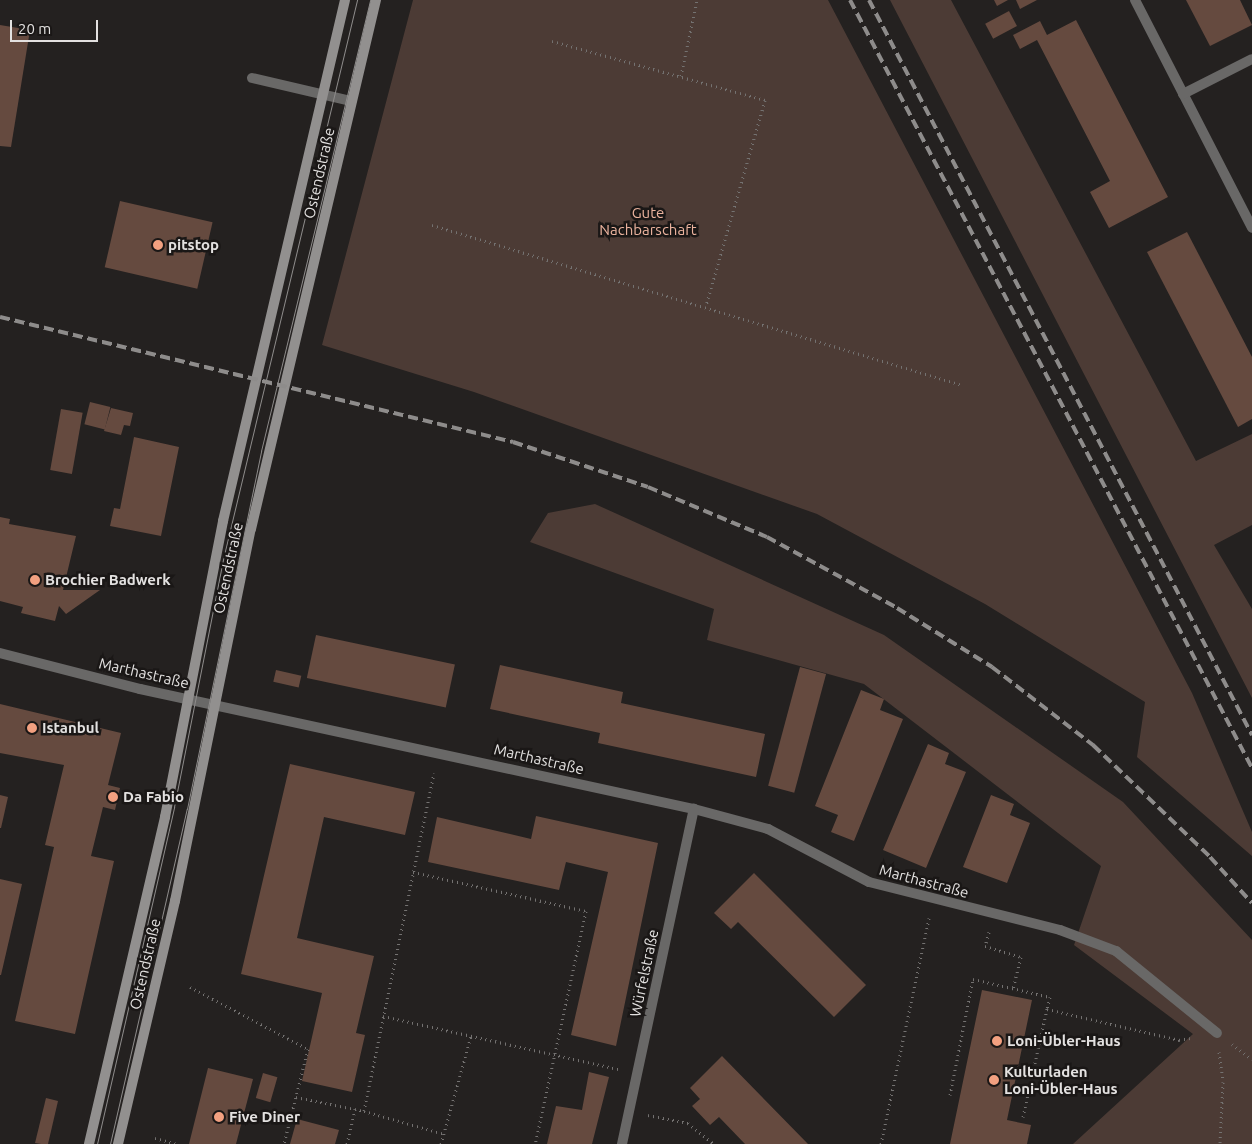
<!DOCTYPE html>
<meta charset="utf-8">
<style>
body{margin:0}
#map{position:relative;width:1252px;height:1144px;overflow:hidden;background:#242120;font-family:Ubuntu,sans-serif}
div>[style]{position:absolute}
.green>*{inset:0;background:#4c3b35}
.building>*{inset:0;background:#654a3f;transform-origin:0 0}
.path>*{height:3px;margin-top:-1.5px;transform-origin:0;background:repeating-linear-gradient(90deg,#747271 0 1px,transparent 0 5px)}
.service>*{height:10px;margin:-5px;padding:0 5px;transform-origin:5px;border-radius:5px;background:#696867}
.minor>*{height:10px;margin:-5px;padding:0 5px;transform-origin:5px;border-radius:5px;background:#696867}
.secondary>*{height:10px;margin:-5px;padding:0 5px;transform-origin:5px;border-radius:5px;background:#92908f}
.tram>*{height:1px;margin:-0.5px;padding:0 0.5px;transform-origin:0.5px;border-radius:0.5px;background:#8e8c8b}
.rail>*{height:4px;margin-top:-2px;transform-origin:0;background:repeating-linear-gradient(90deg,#8e8c8b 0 10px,transparent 0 15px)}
.dots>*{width:14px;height:14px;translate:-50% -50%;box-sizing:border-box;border:2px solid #1a1716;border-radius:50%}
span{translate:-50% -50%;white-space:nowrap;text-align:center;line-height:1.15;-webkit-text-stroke:5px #1a1716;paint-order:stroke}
.street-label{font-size:15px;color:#e3e1e0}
.park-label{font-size:15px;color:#ebb39e}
.poi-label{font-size:15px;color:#e3e1e0;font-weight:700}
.left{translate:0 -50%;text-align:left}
.scale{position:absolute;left:10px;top:20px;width:88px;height:22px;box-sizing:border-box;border:2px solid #e3e1e0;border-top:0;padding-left:6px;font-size:15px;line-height:18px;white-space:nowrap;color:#e3e1e0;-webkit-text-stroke:4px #1a1716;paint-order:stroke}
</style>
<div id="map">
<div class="green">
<div style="clip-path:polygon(413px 0,828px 0,1192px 693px,1252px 832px,1252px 856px,1137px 757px,1145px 702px,985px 604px,817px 514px,474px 392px,322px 345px)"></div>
<div style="clip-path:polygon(890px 0,951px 0,1196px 461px,1252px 434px,1252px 525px,1214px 545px,1252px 609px,1252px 698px)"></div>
<div style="clip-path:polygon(595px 504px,884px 635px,1123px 802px,1252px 940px,1252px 1144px,1073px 1144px,1193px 1034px,1074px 945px,1101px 866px,864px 684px,707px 640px,714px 609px,530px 542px,548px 513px)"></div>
</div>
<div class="building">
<div style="clip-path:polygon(994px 0,1008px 0,997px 6px)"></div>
<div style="clip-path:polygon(1016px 0,1037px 0,1020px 9px)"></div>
<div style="clip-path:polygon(1186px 0,1240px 0,1252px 25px,1210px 46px)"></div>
<div style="left:1009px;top:11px;width:17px;height:27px;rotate:62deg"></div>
<div style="clip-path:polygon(1076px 20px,1168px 197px,1109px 228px,1090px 192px,1110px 181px,1037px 40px,1020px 49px,1013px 35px,1040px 21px,1047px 35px)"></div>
<div style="clip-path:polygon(0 25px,30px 30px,11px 147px,0 146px)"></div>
<div style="left:120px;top:201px;width:95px;height:68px;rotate:13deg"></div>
<div style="clip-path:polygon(1187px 232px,1252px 357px,1252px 419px,1238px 427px,1147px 252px)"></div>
<div style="left:90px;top:402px;width:21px;height:23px;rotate:14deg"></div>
<div style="clip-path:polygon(111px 408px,133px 413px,130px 426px,124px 425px,121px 435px,104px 431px)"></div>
<div style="left:61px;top:409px;width:22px;height:62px;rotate:10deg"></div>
<div style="clip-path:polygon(134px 437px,179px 447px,161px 536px,110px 526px,114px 508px,120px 509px)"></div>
<div style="clip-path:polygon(0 517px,10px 519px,9px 524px,76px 536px,63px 590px,100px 590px,66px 614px,59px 606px,55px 621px,21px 613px,23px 607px,0 601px)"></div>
<div style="left:316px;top:635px;width:142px;height:44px;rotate:12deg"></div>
<div style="clip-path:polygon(500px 665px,623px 692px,621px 703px,765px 734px,756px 777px,598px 743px,600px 733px,490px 709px)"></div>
<div style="left:800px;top:667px;width:27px;height:123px;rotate:15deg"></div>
<div style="left:276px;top:670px;width:26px;height:12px;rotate:13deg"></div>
<div style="clip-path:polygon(861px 690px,884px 699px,880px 710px,903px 719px,854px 841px,831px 832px,838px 815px,815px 806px)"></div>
<div style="clip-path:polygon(0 704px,121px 733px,108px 785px,120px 788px,115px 810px,103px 807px,91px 856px,114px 861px,75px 1034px,15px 1021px,54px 847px,45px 845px,64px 765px,0 753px)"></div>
<div style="clip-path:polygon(928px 744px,949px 753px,945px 764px,966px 772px,926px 868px,883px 850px)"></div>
<div style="clip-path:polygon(290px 764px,415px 792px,405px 835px,324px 817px,297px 938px,374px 956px,356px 1033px,365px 1035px,352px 1092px,302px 1081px,322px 993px,241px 974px)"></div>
<div style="clip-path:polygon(0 795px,8px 797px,1px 828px,0 828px)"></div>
<div style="clip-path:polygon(991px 795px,1014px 804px,1010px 815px,1030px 823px,1007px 883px,963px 867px)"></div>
<div style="clip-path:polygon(536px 816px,658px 843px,616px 1046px,571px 1035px,608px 872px,566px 862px,559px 890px,428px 862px,437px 817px,531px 839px)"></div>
<div style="clip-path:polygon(754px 873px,866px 985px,834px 1017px,738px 922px,731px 929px,714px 913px)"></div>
<div style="clip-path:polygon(0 879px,22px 884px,1px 975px,0 975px)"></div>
<div style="clip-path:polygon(982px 990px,1032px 1000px,1007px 1120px,1031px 1125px,1027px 1144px,950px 1144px)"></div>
<div style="clip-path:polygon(722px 1056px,808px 1144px,745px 1144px,719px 1117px,710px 1125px,692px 1106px,700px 1099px,690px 1088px)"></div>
<div style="clip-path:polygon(208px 1068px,253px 1079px,236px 1144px,189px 1144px)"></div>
<div style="clip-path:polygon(589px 1072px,609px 1077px,592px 1144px,547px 1144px,556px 1106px,582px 1110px)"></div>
<div style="left:263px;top:1073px;width:15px;height:26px;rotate:16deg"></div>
<div style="clip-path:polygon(46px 1098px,58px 1101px,48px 1144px,41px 1144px,35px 1143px)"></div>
<div style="clip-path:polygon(297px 1119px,339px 1130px,335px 1144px,290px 1144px)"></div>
</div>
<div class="path">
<div style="left:552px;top:41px;width:221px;rotate:15.5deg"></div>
<div style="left:765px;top:100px;width:214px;rotate:106deg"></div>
<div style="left:681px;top:76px;width:78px;rotate:-78.1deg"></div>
<div style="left:432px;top:225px;width:554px;rotate:16.8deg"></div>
<div style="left:413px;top:872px;width:177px;rotate:12.7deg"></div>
<div style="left:586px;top:911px;width:239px;rotate:102.3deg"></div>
<div style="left:989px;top:932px;width:15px;rotate:106deg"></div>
<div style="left:985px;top:946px;width:38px;rotate:17deg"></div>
<div style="left:1021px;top:957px;width:32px;rotate:104deg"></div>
<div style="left:190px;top:987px;width:133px;rotate:27.7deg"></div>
<div style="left:308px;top:1049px;width:98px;rotate:104.2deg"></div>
<div style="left:383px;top:1016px;width:241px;rotate:12.7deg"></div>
<div style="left:1232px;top:1044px;width:25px;rotate:37deg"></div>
<div style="left:1219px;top:1052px;width:30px;rotate:82deg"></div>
<div style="left:1223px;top:1082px;width:62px;rotate:92.8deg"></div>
<div style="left:950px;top:1095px;width:118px;rotate:-78.8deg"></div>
<div style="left:973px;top:979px;width:79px;rotate:13.2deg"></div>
<div style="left:1050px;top:997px;width:12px;rotate:104deg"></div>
<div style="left:296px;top:1097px;width:69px;rotate:11.6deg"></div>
<div style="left:364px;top:1111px;width:345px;rotate:-78.3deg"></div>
<div style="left:364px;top:1111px;width:83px;rotate:16deg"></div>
<div style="left:648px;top:1115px;width:41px;rotate:11.3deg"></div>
<div style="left:688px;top:1123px;width:33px;rotate:39deg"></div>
<div style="left:1023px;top:1117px;width:111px;rotate:-77.5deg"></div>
<div style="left:1047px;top:1009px;width:136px;rotate:13.2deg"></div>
<div style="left:1179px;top:1040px;width:11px;rotate:-10deg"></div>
<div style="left:155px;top:1138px;width:24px;rotate:15deg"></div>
<div style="left:347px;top:1144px;width:36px;rotate:-77deg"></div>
<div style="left:441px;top:1144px;width:112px;rotate:-74.5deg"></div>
<div style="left:881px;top:1144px;width:231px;rotate:-78deg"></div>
</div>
<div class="service">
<div style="left:252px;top:78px;width:102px;rotate:13.1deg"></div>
<div style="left:1060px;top:930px;width:60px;rotate:20.6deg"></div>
<div style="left:1116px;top:951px;width:130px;rotate:39.1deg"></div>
</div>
<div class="minor">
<div style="left:1135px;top:0;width:256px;rotate:62.8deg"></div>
<div style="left:1183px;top:94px;width:77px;rotate:-26.9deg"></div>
<div style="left:0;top:653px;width:145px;rotate:14.4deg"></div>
<div style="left:140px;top:689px;width:567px;rotate:12.22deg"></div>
<div style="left:694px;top:809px;width:77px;rotate:15.1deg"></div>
<div style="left:768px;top:829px;width:114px;rotate:27.7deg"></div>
<div style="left:869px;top:882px;width:197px;rotate:14.1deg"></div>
<div style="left:622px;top:1144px;width:343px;rotate:-77.9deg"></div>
</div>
<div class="secondary">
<div style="left:89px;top:1144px;width:336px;rotate:-76.9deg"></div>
<div style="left:165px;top:817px;width:302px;rotate:-78.9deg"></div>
<div style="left:223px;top:521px;width:535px;rotate:-76.82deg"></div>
<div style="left:118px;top:1144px;width:250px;rotate:-76.8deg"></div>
<div style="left:175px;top:901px;width:380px;rotate:-78.5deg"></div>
<div style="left:251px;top:529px;width:544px;rotate:-76.71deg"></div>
</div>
<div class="tram">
<div style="left:97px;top:1144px;width:346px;rotate:-77.1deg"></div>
<div style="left:174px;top:807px;width:257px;rotate:-78.8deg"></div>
<div style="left:224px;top:555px;width:571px;rotate:-76.52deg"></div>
<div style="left:110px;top:1144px;width:344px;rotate:-77.1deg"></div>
<div style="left:187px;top:809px;width:366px;rotate:-78.3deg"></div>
<div style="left:261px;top:451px;width:464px;rotate:-76.4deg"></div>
</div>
<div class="rail">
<div style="left:850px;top:0;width:867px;rotate:62.37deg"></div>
<div style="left:869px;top:0;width:829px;rotate:62.48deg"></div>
<div style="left:0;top:317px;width:528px;rotate:13.69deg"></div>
<div style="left:513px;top:442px;width:142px;rotate:18.4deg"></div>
<div style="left:648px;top:487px;width:129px;rotate:22.8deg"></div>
<div style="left:767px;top:537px;width:148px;rotate:28.6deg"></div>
<div style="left:897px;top:608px;width:112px;rotate:31.8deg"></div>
<div style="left:992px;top:667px;width:128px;rotate:37.7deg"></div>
<div style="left:1093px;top:745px;width:162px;rotate:43.7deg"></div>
<div style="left:1210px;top:857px;width:62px;rotate:47.6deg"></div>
</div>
<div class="dots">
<div style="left:158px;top:245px;background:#f2a080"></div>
<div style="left:35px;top:580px;background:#f2a080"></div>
<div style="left:32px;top:728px;background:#f2a080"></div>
<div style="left:113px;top:797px;background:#f2a080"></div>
<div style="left:997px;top:1041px;background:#f2a080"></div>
<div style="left:994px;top:1080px;background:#f2a080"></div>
<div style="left:219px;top:1117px;background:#f2a080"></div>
</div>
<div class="street-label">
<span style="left:319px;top:173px;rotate:-77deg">Ostendstraße</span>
<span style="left:228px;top:568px;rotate:-78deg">Ostendstraße</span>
<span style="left:144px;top:673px;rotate:13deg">Marthastraße</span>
<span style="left:539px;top:759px;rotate:13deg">Marthastraße</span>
<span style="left:924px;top:881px;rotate:15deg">Marthastraße</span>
<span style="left:145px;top:964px;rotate:-77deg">Ostendstraße</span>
<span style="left:644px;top:973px;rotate:-78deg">Würfelstraße</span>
</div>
<div class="park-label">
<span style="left:648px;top:221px">Gute<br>Nachbarschaft</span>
</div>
<div class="poi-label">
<span class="left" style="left:168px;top:245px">pitstop</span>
<span class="left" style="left:45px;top:580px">Brochier Badwerk</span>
<span class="left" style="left:42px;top:728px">Istanbul</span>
<span class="left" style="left:123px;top:797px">Da Fabio</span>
<span class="left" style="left:1007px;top:1041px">Loni-Übler-Haus</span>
<span class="left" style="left:1004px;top:1080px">Kulturladen<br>Loni-Übler-Haus</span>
<span class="left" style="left:229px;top:1117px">Five Diner</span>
</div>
<div class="scale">20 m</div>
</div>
